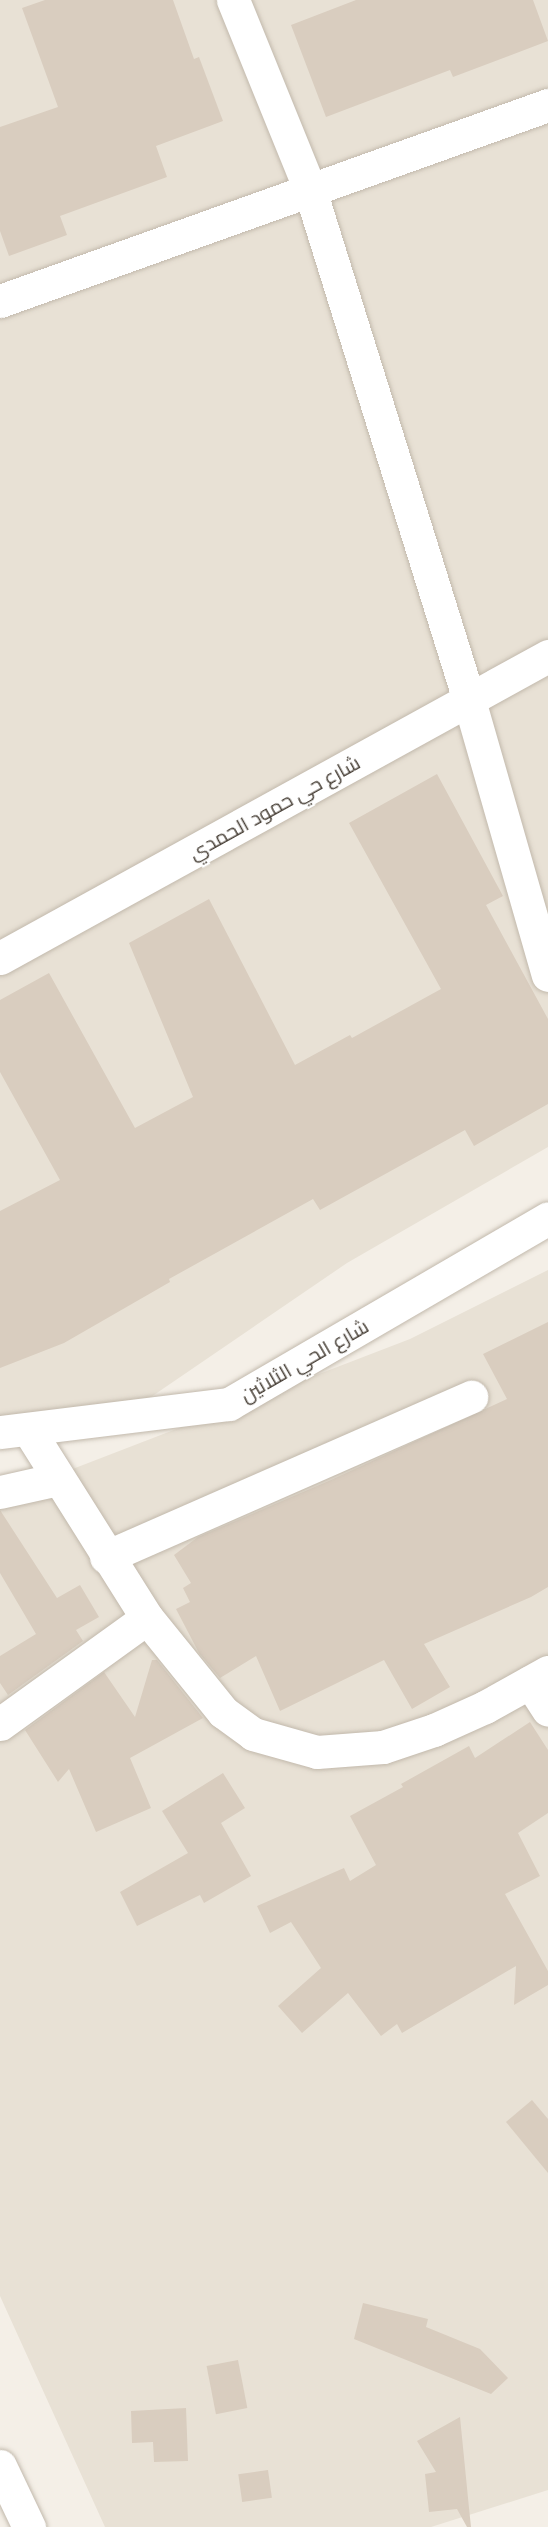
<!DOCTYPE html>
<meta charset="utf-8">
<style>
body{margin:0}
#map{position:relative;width:548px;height:2527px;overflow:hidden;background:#f4efe7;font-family:"IBM Plex Sans",Cairo,sans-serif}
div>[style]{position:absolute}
.residential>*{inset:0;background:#e8e1d5}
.building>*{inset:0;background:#d9cdbf;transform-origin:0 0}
.roads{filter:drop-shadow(0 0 2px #c2b9ac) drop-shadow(0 0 2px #c2b9ac)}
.minor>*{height:33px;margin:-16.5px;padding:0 16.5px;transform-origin:16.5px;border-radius:16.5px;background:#fff}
span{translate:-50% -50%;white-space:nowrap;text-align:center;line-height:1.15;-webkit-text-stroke:4.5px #fff;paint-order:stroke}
.street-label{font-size:20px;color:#473f36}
</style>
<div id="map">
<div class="residential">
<div style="clip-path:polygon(0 0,548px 0,548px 1147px,347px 1263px,129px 1412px,0 1448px)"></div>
<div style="clip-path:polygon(548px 1270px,548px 2490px,431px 2527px,105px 2527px,0 2296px,0 1497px,410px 1339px)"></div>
</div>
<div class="building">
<div style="clip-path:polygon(45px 0,173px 0,194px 59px,199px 57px,223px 121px,156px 146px,167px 177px,60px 216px,67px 235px,9px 256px,0 231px,0 127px,58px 107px,22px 8px)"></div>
<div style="clip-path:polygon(356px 0,533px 0,548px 41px,453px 77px,450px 70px,326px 117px,291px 25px)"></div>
<div style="clip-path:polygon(437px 774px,503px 896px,486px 905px,548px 1019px,548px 1104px,474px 1146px,465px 1130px,320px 1210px,313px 1199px,169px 1279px,170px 1282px,64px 1343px,0 1368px,0 1211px,60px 1180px,0 1072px,0 1000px,49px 973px,135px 1128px,193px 1097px,129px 943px,209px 899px,295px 1065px,350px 1035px,352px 1038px,441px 989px,349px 823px)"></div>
<div style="clip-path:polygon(548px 1322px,548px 1587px,531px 1597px,424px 1644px,450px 1687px,412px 1709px,384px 1660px,280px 1711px,256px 1656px,220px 1678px,199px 1653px,176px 1609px,190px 1602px,183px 1588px,191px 1583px,174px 1555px,198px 1537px,331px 1480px,507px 1399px,483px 1354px)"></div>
<div style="clip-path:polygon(0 1510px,57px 1598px,80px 1585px,99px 1617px,76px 1630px,83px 1641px,8px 1695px,0 1683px,0 1656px,36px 1634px,0 1573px)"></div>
<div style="clip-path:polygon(152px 1660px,157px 1660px,203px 1718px,130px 1758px,151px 1808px,96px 1832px,69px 1769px,58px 1782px,25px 1730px,104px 1672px,135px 1717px)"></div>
<div style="clip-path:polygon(530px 1722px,548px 1750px,548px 1813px,518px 1833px,540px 1876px,505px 1894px,548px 1971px,548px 1985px,514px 2005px,516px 1966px,402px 2033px,397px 2024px,381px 2036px,348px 1993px,302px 2033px,278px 2006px,321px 1968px,291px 1922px,270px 1933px,257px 1906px,344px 1868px,350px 1881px,376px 1865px,350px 1816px,403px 1787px,401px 1784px,469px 1746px,475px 1758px)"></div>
<div style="clip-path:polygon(223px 1773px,245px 1808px,221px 1823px,251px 1876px,204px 1903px,200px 1895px,137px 1926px,120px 1892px,188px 1853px,162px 1811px)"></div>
<div style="clip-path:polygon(532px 2100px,548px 2119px,548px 2173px,506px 2122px)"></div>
<div style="clip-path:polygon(363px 2303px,428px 2319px,426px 2327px,480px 2349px,508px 2378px,491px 2394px,354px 2339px)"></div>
<div style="left:238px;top:2360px;width:49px;height:32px;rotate:79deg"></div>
<div style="clip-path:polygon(186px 2408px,188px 2461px,154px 2462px,153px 2442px,132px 2443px,131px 2411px)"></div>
<div style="clip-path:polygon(460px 2417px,469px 2508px,471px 2527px,467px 2527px,457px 2509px,429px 2512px,425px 2474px,436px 2472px,417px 2441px)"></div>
<div style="left:268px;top:2470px;width:28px;height:30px;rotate:82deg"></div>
</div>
<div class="roads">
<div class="minor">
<div style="left:233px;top:0;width:205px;rotate:67.9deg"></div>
<div style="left:310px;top:190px;width:534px;rotate:72.68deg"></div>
<div style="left:469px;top:700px;width:286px;rotate:74deg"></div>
<div style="left:0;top:301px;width:582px;rotate:-19.68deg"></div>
<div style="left:0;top:958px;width:626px;rotate:-28.86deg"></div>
<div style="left:28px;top:1429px;width:223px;rotate:57.8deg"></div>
<div style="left:147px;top:1618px;width:121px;rotate:51deg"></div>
<div style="left:223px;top:1712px;width:37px;rotate:36deg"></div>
<div style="left:253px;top:1734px;width:66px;rotate:15.7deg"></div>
<div style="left:317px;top:1752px;width:66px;rotate:-4.3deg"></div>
<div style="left:383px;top:1747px;width:54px;rotate:-18.4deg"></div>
<div style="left:434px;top:1730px;width:56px;rotate:-24.3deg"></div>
<div style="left:485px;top:1707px;width:72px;rotate:-29.1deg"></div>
<div style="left:0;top:1432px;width:231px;rotate:-7deg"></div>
<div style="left:229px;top:1404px;width:369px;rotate:-30.2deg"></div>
<div style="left:0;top:1492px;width:59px;rotate:-12.6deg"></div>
<div style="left:106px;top:1557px;width:399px;rotate:-23.7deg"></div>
<div style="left:530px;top:1682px;width:33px;rotate:57deg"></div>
<div style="left:0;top:1724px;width:181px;rotate:-35.8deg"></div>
<div style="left:0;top:2466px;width:68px;rotate:64.6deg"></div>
</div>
</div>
<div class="street-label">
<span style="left:274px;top:807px;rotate:-29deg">شارع حي حمود الحمدي</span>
<span style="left:304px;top:1360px;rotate:-30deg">شارع الحي الثلاثين</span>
</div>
</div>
